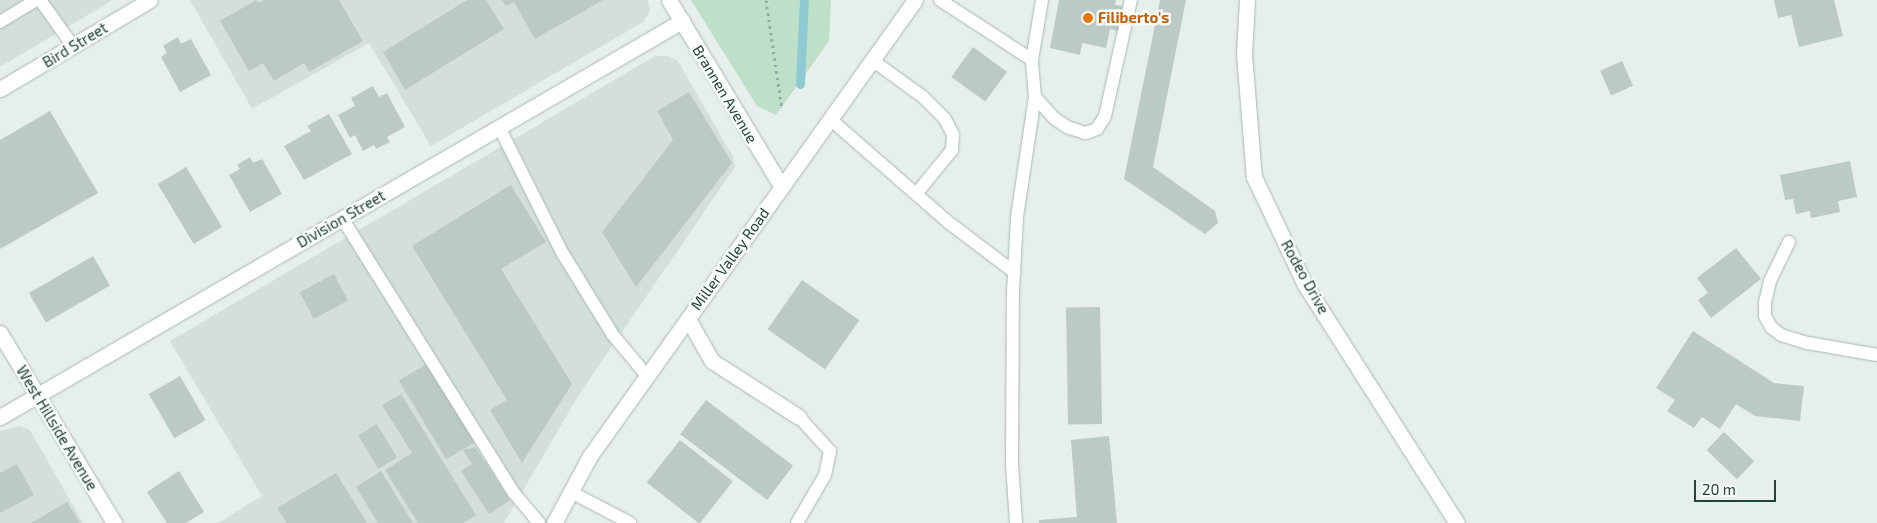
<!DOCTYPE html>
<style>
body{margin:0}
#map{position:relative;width:1877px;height:523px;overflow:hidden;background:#e6efeb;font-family:"Exo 2",sans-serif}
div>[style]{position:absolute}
.built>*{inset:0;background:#d4dfda}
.green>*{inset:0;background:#bfe0c8}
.stream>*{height:9px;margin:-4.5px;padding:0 4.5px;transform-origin:4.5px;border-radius:4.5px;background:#8ec9d4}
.building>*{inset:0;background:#bbcac4;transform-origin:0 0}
.path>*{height:3px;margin-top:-1.5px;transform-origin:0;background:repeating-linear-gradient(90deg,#86b3a5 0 2.5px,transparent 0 6.5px)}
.roads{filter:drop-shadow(0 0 1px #a8b8b2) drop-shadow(0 0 1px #a8b8b2)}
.lane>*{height:12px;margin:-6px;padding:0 6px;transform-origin:6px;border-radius:6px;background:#fff}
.street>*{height:15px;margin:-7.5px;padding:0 7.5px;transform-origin:7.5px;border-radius:7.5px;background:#fff}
.secondary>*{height:15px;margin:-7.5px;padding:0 7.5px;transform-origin:7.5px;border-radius:7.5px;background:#fff}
.dots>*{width:14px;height:14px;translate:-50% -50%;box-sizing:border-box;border:2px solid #f7fbf9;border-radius:50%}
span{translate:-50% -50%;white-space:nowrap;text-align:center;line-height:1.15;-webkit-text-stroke:5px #f7fbf9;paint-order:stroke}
.food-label{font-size:15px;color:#c56008;font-weight:700}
.left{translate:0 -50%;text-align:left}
.street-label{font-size:15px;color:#24423a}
.scale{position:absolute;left:1694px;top:480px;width:82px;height:22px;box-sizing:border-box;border:2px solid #24423a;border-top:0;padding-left:6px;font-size:15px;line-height:18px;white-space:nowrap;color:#24423a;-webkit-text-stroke:4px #f7fbf9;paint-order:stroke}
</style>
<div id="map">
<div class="built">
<div style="clip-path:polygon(0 0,113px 0,0 67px)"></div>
<div style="clip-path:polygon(190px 0,648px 0,650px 11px,643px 22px,431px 146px,369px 43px,252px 109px)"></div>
<div style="clip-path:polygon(655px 56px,668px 56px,678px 61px,733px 157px,735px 167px,580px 393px,504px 523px,218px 523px,262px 496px,170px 341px)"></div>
<div style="clip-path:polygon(19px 426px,30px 430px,83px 523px,0 523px,0 431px)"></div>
</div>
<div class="green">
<div style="clip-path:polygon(691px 0,831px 0,829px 41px,776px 115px,757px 106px)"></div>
</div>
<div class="stream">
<div style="left:800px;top:84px;width:84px;rotate:-87.3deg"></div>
</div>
<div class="building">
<div style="clip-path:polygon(256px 0,259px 3px,264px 0,339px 0,363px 41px,309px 72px,304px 63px,274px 81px,263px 63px,249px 71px,220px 21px)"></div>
<div style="clip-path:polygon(467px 0,486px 0,504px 29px,405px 90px,383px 52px)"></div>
<div style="clip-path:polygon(502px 0,603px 0,535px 39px,514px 2px,506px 6px)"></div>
<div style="clip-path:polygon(1059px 0,1116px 0,1115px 5px,1123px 6px,1118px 31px,1110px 29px,1106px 48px,1082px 43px,1080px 55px,1050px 48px)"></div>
<div style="clip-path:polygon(1160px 0,1186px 0,1153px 167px,1215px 211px,1218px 223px,1205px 234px,1124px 179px)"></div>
<div style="clip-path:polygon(1774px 0,1834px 0,1843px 36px,1799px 47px,1791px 15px,1778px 18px)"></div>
<div style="clip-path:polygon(178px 37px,181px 44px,191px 39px,211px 75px,180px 92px,161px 57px,167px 53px,163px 46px)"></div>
<div style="left:973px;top:47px;width:42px;height:37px;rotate:36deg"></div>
<div style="left:1622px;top:61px;width:27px;height:24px;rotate:66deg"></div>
<div style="clip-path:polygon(373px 86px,379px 97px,387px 93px,405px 127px,387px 137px,390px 142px,376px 149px,374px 145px,363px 151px,355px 135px,350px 138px,338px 115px,355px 106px,351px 98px)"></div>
<div style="clip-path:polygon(689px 92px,732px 163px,636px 287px,602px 232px,673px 140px,657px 111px)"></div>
<div style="clip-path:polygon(50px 111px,98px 193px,0 249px,0 140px)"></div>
<div style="clip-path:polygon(329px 114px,352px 154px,304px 180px,284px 146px,311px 131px,307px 126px)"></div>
<div style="clip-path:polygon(250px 157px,253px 163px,262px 159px,282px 194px,250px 212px,229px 175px,240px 169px,237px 165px)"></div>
<div style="clip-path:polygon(1850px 161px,1857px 197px,1838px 201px,1840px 212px,1811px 218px,1810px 211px,1796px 214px,1793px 199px,1785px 200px,1780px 175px)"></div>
<div style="left:186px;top:167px;width:70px;height:33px;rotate:59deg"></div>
<div style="clip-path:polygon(511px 185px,546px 242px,501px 269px,572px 384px,522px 463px,490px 410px,507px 400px,412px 246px)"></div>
<div style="clip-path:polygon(1736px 248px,1761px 279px,1711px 318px,1698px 300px,1708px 293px,1697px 278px)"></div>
<div style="left:93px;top:256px;width:34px;height:74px;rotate:60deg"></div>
<div style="left:334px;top:274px;width:30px;height:39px;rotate:62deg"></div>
<div style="left:802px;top:280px;width:70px;height:60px;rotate:35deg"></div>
<div style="left:1100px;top:307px;width:117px;height:34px;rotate:89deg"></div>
<div style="clip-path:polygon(1693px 331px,1774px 383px,1804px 386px,1800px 421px,1755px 416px,1736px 404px,1720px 429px,1702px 417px,1694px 428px,1667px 411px,1675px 400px,1656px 388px)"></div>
<div style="left:428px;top:363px;width:92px;height:34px;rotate:59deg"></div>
<div style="left:180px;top:376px;width:51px;height:36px;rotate:60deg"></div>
<div style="clip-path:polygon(401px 394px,476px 515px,463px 523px,418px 523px,385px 470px,412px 453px,382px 405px)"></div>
<div style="left:706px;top:400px;width:109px;height:43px;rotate:37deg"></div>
<div style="left:377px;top:424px;width:39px;height:22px;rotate:59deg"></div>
<div style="left:1724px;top:432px;width:42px;height:25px;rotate:44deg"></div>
<div style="clip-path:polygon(1109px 436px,1117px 523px,1039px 523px,1039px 520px,1077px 517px,1071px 440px)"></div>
<div style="left:680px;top:440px;width:67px;height:54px;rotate:38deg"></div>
<div style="clip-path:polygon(475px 447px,510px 500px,489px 514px,461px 471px,472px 464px,463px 450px)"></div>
<div style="clip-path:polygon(17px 464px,34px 495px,0 513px,0 473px)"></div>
<div style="clip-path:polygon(179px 471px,204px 512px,186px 523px,167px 523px,147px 492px)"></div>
<div style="clip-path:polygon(381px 471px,413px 523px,378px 523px,356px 487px)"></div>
<div style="clip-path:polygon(336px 473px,367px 523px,287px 523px,277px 508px)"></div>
<div style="clip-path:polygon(67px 502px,80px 523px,31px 523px)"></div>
</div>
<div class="path">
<div style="left:766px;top:0;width:111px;rotate:81.7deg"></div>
</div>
<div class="roads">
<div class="lane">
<div style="left:40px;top:0;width:57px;rotate:54.3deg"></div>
<div style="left:940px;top:0;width:110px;rotate:33.1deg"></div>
<div style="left:0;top:22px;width:42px;rotate:-31.4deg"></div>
<div style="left:872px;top:60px;width:62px;rotate:35.8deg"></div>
<div style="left:922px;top:96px;width:33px;rotate:45deg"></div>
<div style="left:945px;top:119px;width:18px;rotate:63deg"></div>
<div style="left:953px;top:135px;width:15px;rotate:94deg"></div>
<div style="left:952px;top:150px;width:57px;rotate:129.3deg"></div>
<div style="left:1035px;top:97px;width:28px;rotate:48deg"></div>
<div style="left:1054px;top:118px;width:16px;rotate:35deg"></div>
<div style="left:1067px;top:127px;width:20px;rotate:18deg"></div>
<div style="left:1086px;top:133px;width:12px;rotate:-20deg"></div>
<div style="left:1097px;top:129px;width:15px;rotate:-58deg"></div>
<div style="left:1105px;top:116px;width:119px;rotate:-77.4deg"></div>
<div style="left:830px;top:119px;width:157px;rotate:41.1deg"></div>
<div style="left:948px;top:222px;width:83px;rotate:37.1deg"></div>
<div style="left:499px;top:127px;width:142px;rotate:63.3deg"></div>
<div style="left:563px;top:254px;width:95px;rotate:58.3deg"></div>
<div style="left:613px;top:335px;width:53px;rotate:50.3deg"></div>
<div style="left:342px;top:218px;width:324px;rotate:58deg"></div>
<div style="left:514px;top:493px;width:39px;rotate:50deg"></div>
<div style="left:1789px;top:242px;width:43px;rotate:116deg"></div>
<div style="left:1770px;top:281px;width:22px;rotate:103deg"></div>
<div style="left:1765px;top:302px;width:14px;rotate:90deg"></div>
<div style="left:1765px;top:316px;width:13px;rotate:61deg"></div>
<div style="left:1771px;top:327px;width:13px;rotate:39deg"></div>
<div style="left:1781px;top:335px;width:28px;rotate:17deg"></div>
<div style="left:1808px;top:343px;width:70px;rotate:9.9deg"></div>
<div style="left:571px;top:492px;width:67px;rotate:27.7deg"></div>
<div style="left:797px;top:523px;width:56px;rotate:-59.7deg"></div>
<div style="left:825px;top:475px;width:25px;rotate:-78deg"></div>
<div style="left:830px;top:451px;width:46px;rotate:-132.4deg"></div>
<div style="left:1016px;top:523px;width:59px;rotate:-93.9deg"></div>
<div style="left:1012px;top:464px;width:172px;rotate:-89.7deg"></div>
<div style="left:1013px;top:292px;width:75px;rotate:-86.9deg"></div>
<div style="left:1017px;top:217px;width:121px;rotate:-81.5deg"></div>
<div style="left:1035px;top:97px;width:37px;rotate:-95deg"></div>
<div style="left:1032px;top:60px;width:61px;rotate:-80.5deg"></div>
</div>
<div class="street">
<div style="left:669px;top:0;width:218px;rotate:58.9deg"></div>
<div style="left:1247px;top:0;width:54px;rotate:93.2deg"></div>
<div style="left:1244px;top:54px;width:123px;rotate:85.4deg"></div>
<div style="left:1254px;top:177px;width:117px;rotate:64.7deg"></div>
<div style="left:1304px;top:283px;width:285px;rotate:57.5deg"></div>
<div style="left:0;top:89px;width:174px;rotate:-30.7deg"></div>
<div style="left:688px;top:319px;width:48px;rotate:60.3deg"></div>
<div style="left:712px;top:361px;width:103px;rotate:32.8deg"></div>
<div style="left:0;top:417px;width:789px;rotate:-30.14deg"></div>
</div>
<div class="secondary">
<div style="left:0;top:333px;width:222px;rotate:59deg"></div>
<div style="left:554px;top:523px;width:76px;rotate:-61.8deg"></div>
<div style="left:590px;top:456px;width:560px;rotate:-54.52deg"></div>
</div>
</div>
<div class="dots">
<div style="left:1088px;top:18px;background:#e8710a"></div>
</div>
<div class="food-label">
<span class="left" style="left:1098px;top:18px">Filiberto's</span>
</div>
<div class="street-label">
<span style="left:75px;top:45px;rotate:-31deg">Bird Street</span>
<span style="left:725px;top:94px;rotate:59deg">Brannen Avenue</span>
<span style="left:341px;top:219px;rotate:-30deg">Division Street</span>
<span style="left:730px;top:259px;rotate:-54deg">Miller Valley Road</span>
<span style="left:1305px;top:277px;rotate:61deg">Rodeo Drive</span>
<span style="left:57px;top:428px;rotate:59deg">West Hillside Avenue</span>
</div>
<div class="scale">20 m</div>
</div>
